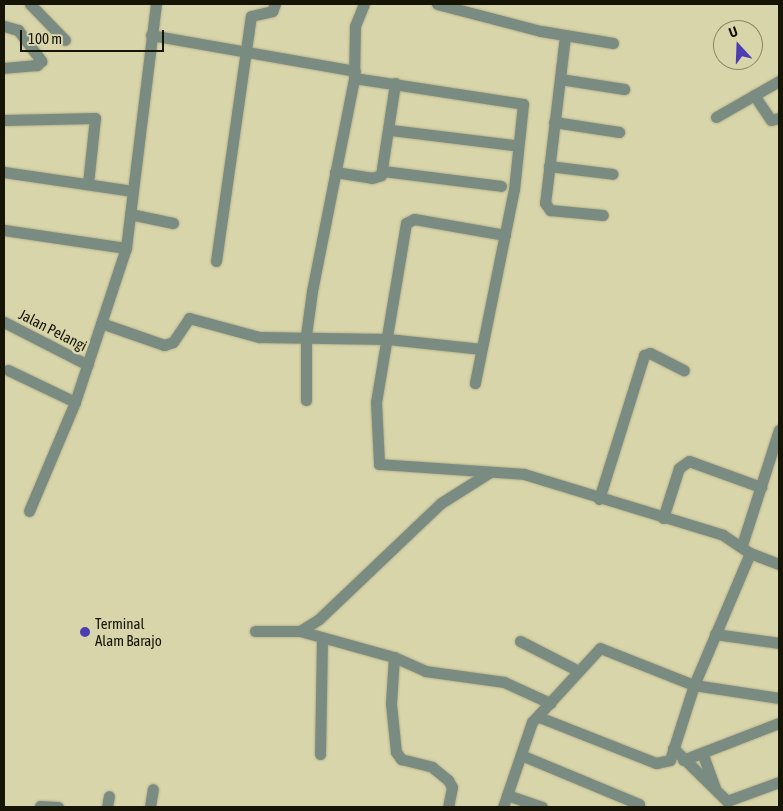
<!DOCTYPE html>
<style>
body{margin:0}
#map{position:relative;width:783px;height:811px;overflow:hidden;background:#d9d5aa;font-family:"Asap Condensed",sans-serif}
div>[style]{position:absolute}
.roads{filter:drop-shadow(0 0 1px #b6b28c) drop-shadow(0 0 1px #b6b28c)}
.minor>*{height:11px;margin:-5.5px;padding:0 5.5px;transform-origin:5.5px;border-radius:5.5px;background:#7a8c82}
.dots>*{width:14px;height:14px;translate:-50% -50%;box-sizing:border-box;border:2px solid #d9d5aa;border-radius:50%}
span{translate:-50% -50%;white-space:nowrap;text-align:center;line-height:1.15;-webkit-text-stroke:5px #d9d5aa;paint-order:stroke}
.street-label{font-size:15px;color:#151405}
.poi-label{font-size:15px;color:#151405}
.left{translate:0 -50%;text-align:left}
.frame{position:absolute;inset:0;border:5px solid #151405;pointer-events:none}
.north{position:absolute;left:713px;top:20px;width:50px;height:50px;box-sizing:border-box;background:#d9d5aa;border:1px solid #8b8868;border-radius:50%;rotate:340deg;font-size:14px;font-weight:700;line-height:20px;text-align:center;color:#151405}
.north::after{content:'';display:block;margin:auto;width:18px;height:22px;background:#4d3db4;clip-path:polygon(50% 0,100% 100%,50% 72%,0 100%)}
.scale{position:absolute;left:20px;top:30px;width:144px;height:22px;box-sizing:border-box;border:2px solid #151405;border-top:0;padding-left:6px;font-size:15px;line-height:18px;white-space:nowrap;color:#151405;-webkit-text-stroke:4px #d9d5aa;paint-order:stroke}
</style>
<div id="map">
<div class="roads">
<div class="minor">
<div style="left:30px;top:4px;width:50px;rotate:45.8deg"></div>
<div style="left:437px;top:4px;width:107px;rotate:14.6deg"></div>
<div style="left:541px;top:31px;width:73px;rotate:9.5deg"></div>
<div style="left:4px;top:26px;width:15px;rotate:16deg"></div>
<div style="left:18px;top:30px;width:39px;rotate:53deg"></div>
<div style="left:41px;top:61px;width:6px;rotate:135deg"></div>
<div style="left:37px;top:65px;width:33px;rotate:175deg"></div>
<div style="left:151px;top:35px;width:207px;rotate:10deg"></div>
<div style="left:565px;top:36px;width:168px;rotate:96.8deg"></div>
<div style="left:545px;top:203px;width:9px;rotate:54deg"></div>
<div style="left:550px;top:210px;width:53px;rotate:5.4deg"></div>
<div style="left:354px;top:78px;width:171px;rotate:8.7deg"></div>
<div style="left:523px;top:104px;width:85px;rotate:96deg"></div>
<div style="left:514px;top:189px;width:198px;rotate:101.4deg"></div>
<div style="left:560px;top:79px;width:65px;rotate:8.9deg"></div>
<div style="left:754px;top:95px;width:30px;rotate:56deg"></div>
<div style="left:771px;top:120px;width:8px;rotate:-14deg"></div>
<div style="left:716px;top:117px;width:73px;rotate:-29.7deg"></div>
<div style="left:4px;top:120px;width:91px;rotate:-1.3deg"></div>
<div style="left:95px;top:118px;width:66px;rotate:96.1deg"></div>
<div style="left:554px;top:122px;width:66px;rotate:8.7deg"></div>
<div style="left:391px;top:130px;width:123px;rotate:7deg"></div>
<div style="left:549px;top:166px;width:64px;rotate:7.1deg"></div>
<div style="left:383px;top:171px;width:119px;rotate:7.2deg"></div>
<div style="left:4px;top:172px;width:130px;rotate:8.4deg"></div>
<div style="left:335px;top:172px;width:37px;rotate:9deg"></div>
<div style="left:372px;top:178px;width:9px;rotate:-18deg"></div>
<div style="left:381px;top:175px;width:93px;rotate:-81.3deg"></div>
<div style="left:130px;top:214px;width:44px;rotate:11.8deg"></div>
<div style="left:4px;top:230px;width:123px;rotate:8.4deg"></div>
<div style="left:505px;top:235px;width:92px;rotate:-170deg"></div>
<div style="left:414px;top:219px;width:9px;rotate:153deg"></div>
<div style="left:406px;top:223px;width:181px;rotate:99.5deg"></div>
<div style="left:376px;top:402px;width:62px;rotate:87.2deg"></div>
<div style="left:379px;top:464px;width:145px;rotate:3.9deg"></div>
<div style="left:524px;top:474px;width:208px;rotate:17deg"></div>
<div style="left:723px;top:535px;width:32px;rotate:34deg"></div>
<div style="left:750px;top:553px;width:31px;rotate:21deg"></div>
<div style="left:216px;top:261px;width:247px;rotate:-81.9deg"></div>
<div style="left:251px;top:16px;width:22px;rotate:-13deg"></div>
<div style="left:272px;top:11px;width:8px;rotate:-67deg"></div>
<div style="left:4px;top:322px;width:94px;rotate:27.1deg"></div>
<div style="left:101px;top:323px;width:67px;rotate:19.2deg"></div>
<div style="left:164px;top:345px;width:9px;rotate:-18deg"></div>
<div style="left:173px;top:342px;width:29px;rotate:-56deg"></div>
<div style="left:189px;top:318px;width:73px;rotate:15.2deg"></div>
<div style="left:259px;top:337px;width:129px;rotate:0.9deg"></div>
<div style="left:388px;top:339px;width:94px;rotate:6.1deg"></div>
<div style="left:8px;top:370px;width:74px;rotate:25.5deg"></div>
<div style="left:306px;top:400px;width:65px;rotate:-90deg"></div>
<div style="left:306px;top:335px;width:44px;rotate:-82.2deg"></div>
<div style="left:312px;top:291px;width:217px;rotate:-78.8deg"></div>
<div style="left:354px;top:78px;width:52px;rotate:-88.9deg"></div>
<div style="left:355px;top:26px;width:24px;rotate:-68deg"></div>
<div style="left:599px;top:499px;width:151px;rotate:-72.6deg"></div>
<div style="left:644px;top:355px;width:6px;rotate:-18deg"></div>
<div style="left:650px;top:353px;width:38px;rotate:27deg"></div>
<div style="left:29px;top:511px;width:118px;rotate:-67.1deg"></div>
<div style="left:75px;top:402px;width:162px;rotate:-71.7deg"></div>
<div style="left:126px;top:248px;width:246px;rotate:-83deg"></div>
<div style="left:663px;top:518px;width:52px;rotate:-72.3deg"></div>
<div style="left:679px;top:468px;width:12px;rotate:-35deg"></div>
<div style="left:689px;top:461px;width:77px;rotate:19.9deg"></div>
<div style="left:742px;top:545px;width:121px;rotate:-72.2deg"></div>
<div style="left:255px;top:631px;width:45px"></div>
<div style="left:300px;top:631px;width:98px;rotate:15.5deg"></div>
<div style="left:394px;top:657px;width:34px;rotate:24deg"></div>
<div style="left:425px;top:671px;width:80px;rotate:7.9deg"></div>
<div style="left:504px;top:682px;width:51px;rotate:24.5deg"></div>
<div style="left:300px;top:631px;width:22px;rotate:-32deg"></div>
<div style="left:319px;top:619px;width:168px;rotate:-43.6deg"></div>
<div style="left:441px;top:503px;width:58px;rotate:-32.3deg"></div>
<div style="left:715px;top:634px;width:65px;rotate:8deg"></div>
<div style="left:520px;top:641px;width:64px;rotate:27deg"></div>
<div style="left:394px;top:657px;width:47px;rotate:93.7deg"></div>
<div style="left:391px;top:704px;width:48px;rotate:84.1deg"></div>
<div style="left:396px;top:752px;width:9px;rotate:54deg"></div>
<div style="left:401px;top:759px;width:32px;rotate:14deg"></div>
<div style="left:432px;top:767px;width:21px;rotate:39deg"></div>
<div style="left:448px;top:780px;width:8px;rotate:60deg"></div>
<div style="left:452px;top:787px;width:20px;rotate:101deg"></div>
<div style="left:539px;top:717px;width:126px;rotate:21.5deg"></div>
<div style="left:656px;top:763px;width:14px;rotate:-12deg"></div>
<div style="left:670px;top:760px;width:79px;rotate:-72.3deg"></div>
<div style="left:694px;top:685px;width:143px;rotate:-67deg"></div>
<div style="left:673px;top:748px;width:76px;rotate:44.5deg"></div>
<div style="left:727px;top:801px;width:55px;rotate:-20.1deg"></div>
<div style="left:320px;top:754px;width:115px;rotate:-89deg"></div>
<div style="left:521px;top:755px;width:128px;rotate:22.6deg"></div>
<div style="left:703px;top:755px;width:35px;rotate:70deg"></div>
<div style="left:683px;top:760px;width:103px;rotate:-21.1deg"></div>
<div style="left:507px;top:795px;width:37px;rotate:19deg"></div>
<div style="left:40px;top:806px;width:18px;rotate:3deg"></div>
<div style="left:107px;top:807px;width:11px;rotate:-80deg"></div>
<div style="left:150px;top:807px;width:18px;rotate:-81deg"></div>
<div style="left:503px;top:807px;width:90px;rotate:-71.2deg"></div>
<div style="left:532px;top:722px;width:100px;rotate:-47.4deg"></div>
<div style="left:600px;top:648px;width:101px;rotate:21.5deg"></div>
<div style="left:694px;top:685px;width:86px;rotate:8.7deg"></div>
</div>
</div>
<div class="dots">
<div style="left:85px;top:632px;background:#4d3db4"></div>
</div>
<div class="street-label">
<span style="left:53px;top:330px;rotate:27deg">Jalan Pelangi</span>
</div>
<div class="poi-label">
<span class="left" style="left:95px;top:632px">Terminal<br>Alam Barajo</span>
</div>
<div class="frame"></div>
<div class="north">U</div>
<div class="scale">100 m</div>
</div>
